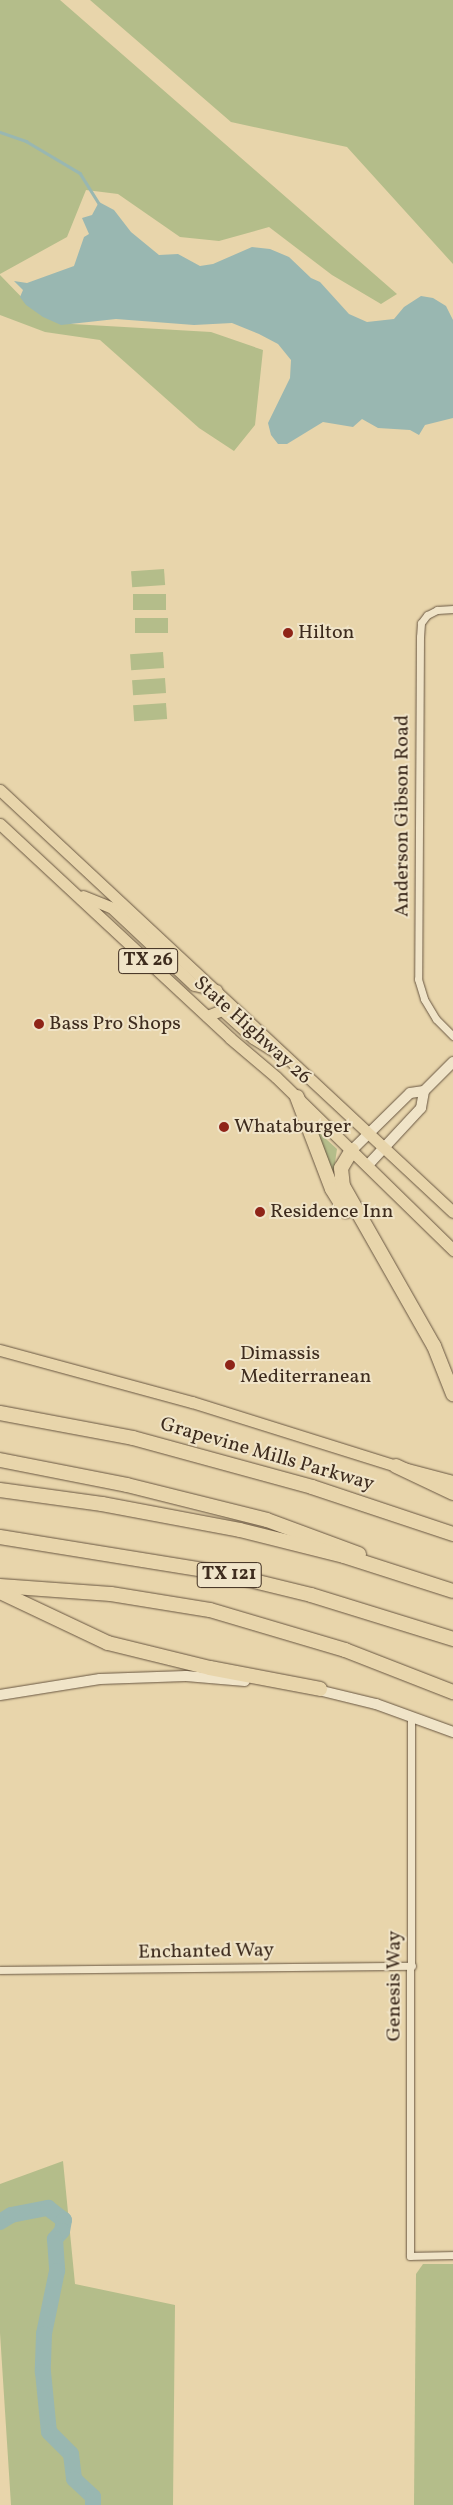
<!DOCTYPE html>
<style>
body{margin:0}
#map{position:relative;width:453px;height:2505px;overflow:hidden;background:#e8d5ab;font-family:Vollkorn,serif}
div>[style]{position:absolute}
.green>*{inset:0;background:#b4bd8a;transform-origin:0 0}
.water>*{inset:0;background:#99b7b1}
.stream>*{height:2.5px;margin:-1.25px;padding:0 1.25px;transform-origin:1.25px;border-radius:1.25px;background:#99b7b1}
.river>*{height:16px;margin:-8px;padding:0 8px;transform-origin:8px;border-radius:8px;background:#99b7b1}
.roads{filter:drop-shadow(0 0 1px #685641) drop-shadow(0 0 1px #685641)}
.street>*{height:7px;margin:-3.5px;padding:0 3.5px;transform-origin:3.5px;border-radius:3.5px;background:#f0e4c8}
.secondary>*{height:10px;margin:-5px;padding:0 5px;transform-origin:5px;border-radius:5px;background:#f0e4c8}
.primary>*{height:11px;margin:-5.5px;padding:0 5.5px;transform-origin:5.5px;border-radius:5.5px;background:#e8d5ab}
.highway>*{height:14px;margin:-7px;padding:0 7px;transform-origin:7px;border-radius:7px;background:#e8d5ab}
.dots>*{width:14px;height:14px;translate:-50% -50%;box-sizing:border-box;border:2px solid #f0e4c8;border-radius:50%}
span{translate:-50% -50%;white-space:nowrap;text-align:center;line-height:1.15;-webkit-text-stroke:4px #f0e4c8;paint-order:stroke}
.shield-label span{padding:1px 4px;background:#f0e4c8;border:1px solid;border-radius:4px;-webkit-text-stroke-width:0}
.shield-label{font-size:19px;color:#3e2c1e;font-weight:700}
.poi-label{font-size:20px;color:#3e2c1e}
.left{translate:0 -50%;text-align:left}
.street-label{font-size:20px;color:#3e2c1e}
</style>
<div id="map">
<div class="green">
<div style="clip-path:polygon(0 0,60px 0,397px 294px,381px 304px,332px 275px,269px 227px,219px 241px,180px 237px,118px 194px,86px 190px,67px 237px,0 274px)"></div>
<div style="clip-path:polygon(90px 0,453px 0,453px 264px,347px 147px,231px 122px)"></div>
<div style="clip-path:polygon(0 275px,33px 309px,72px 324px,211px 332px,263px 350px,255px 425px,234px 451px,199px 428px,100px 340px,45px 332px,0 315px)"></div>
<div style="left:164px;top:569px;width:16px;height:33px;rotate:86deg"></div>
<div style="left:166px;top:594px;width:16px;height:33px;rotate:90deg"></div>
<div style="left:168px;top:618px;width:15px;height:33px;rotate:90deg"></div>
<div style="left:163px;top:652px;width:16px;height:33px;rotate:86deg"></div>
<div style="left:165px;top:678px;width:15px;height:33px;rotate:86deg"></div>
<div style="left:166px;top:703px;width:16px;height:33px;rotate:86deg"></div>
<div style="clip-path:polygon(316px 1130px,337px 1149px,333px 1176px)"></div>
<div style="clip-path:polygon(63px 2161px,75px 2284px,175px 2305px,173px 2505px,11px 2505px,0 2333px,0 2184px)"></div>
<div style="clip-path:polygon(423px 2264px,453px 2264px,453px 2505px,414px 2505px,416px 2274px)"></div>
</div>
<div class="water">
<div style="clip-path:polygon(99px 202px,114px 210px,131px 232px,159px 255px,178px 254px,200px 266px,213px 264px,252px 247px,270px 249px,289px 257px,311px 278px,320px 282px,349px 314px,367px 322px,394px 319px,404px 307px,421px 296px,433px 298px,446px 306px,453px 320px,453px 418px,425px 425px,419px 435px,410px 430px,378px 428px,362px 419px,353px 427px,323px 422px,287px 444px,278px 444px,271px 435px,268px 423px,290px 378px,291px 360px,278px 344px,259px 334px,232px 323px,194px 325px,116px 319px,61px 325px,43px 317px,26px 305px,20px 297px,23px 290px,14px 281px,27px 283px,74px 266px,84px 237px,89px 234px,82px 218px,92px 215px)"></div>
</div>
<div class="stream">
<div style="left:0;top:132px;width:28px;rotate:19deg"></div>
<div style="left:26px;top:141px;width:63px;rotate:30.7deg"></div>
<div style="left:80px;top:173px;width:36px;rotate:58deg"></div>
</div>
<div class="river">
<div style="left:0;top:2222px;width:13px;rotate:-32deg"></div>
<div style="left:11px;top:2215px;width:38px;rotate:-11deg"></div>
<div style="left:48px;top:2208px;width:20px;rotate:37deg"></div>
<div style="left:64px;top:2220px;width:11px;rotate:100deg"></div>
<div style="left:62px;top:2231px;width:11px;rotate:131deg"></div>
<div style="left:55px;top:2239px;width:32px;rotate:86deg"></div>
<div style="left:57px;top:2271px;width:64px;rotate:101.7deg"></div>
<div style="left:44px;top:2334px;width:38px;rotate:92deg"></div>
<div style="left:43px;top:2372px;width:60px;rotate:84.3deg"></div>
<div style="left:49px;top:2432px;width:31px;rotate:45deg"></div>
<div style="left:71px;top:2454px;width:25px;rotate:83deg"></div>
<div style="left:74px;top:2479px;width:26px;rotate:43deg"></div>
<div style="left:93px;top:2497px;width:8px;rotate:90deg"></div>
</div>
<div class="roads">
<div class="street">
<div style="left:453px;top:609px;width:16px;rotate:176deg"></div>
<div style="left:437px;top:610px;width:11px;rotate:153deg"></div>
<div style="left:427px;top:615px;width:10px;rotate:127deg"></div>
<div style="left:421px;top:623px;width:14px;rotate:94deg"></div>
<div style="left:420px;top:637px;width:342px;rotate:90.3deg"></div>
<div style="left:418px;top:979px;width:21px;rotate:73deg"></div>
<div style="left:424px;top:999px;width:23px;rotate:59deg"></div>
<div style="left:436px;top:1019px;width:24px;rotate:45deg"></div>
<div style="left:411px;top:1717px;width:539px;rotate:90.11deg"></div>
<div style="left:410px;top:2256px;width:43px;rotate:-1.3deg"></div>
<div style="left:0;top:1970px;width:412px;rotate:-0.6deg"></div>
</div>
<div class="secondary">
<div style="left:352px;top:1150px;width:81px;rotate:-44.5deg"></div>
<div style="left:410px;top:1093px;width:14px;rotate:-8deg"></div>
<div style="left:424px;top:1091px;width:41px;rotate:-45deg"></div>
<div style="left:368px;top:1165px;width:78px;rotate:-47.1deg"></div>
<div style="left:421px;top:1108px;width:17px;rotate:-80deg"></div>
<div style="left:314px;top:1689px;width:64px;rotate:13.6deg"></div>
<div style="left:376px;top:1704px;width:82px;rotate:20deg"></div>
<div style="left:0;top:1695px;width:101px;rotate:-9.1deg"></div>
<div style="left:100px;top:1679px;width:86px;rotate:-2deg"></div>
<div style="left:186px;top:1676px;width:59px;rotate:4.8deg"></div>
</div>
<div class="primary">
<div style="left:0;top:790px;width:619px;rotate:42.97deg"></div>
<div style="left:0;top:824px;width:314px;rotate:42.9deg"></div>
<div style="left:230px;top:1038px;width:60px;rotate:40.3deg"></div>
<div style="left:276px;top:1077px;width:248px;rotate:44.3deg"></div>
<div style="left:83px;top:896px;width:31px;rotate:22deg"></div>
<div style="left:112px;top:908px;width:112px;rotate:43.2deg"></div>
<div style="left:194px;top:985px;width:23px;rotate:13deg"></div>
<div style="left:207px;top:1016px;width:16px;rotate:-22deg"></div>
<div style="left:222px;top:1010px;width:42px;rotate:42.1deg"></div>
<div style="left:253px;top:1038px;width:31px;rotate:32deg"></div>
<div style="left:0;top:1350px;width:199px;rotate:15.2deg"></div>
<div style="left:192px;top:1402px;width:214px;rotate:17.4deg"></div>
<div style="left:396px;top:1466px;width:59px;rotate:14.7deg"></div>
</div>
<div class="highway">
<div style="left:297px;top:1097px;width:98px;rotate:69.2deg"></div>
<div style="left:332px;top:1189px;width:26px;rotate:58deg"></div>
<div style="left:352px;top:1150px;width:21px;rotate:121deg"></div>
<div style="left:341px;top:1168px;width:18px;rotate:84deg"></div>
<div style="left:343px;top:1186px;width:184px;rotate:60.4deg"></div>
<div style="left:434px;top:1346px;width:52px;rotate:68.4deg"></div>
<div style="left:0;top:1413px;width:135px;rotate:10.6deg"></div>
<div style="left:133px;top:1438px;width:186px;rotate:15.3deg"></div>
<div style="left:312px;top:1487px;width:149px;rotate:18.4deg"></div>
<div style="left:0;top:1460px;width:129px;rotate:11.1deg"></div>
<div style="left:127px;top:1485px;width:144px;rotate:14deg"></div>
<div style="left:267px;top:1520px;width:98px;rotate:20.3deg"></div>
<div style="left:396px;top:1466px;width:63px;rotate:25.3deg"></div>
<div style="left:0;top:1490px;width:103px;rotate:7.8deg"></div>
<div style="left:102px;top:1504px;width:140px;rotate:10.7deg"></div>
<div style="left:240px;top:1530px;width:107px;rotate:14deg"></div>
<div style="left:344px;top:1556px;width:114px;rotate:17.8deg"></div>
<div style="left:0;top:1537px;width:220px;rotate:9.2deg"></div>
<div style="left:217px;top:1572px;width:97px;rotate:13.7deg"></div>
<div style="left:311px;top:1595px;width:149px;rotate:17.2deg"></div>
<div style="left:0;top:1586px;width:111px;rotate:4.1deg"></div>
<div style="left:111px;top:1594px;width:100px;rotate:9.2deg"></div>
<div style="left:210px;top:1610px;width:141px;rotate:16.5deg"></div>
<div style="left:345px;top:1650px;width:116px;rotate:21.3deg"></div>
<div style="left:0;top:1592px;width:119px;rotate:25.3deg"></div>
<div style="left:108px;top:1643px;width:105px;rotate:13.8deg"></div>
<div style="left:210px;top:1668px;width:112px;rotate:10.8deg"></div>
</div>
</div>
<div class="dots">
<div style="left:288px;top:633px;background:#8f2418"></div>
<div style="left:39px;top:1024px;background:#8f2418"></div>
<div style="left:224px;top:1127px;background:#8f2418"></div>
<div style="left:260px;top:1212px;background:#8f2418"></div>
<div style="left:230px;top:1365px;background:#8f2418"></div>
</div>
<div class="shield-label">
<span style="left:148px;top:961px">TX 26</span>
<span style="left:229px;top:1575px">TX 121</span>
</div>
<div class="poi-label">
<span class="left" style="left:298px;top:633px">Hilton</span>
<span class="left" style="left:49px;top:1024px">Bass Pro Shops</span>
<span class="left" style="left:234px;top:1127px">Whataburger</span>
<span class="left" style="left:270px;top:1212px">Residence Inn</span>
<span class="left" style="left:240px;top:1366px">Dimassis<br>Mediterranean</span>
</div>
<div class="street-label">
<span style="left:403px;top:816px;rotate:-90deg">Anderson Gibson Road</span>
<span style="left:252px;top:1031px;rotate:42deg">State Highway 26</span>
<span style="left:267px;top:1455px;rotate:16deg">Grapevine Mills Parkway</span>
<span style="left:206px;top:1952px;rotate:-1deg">Enchanted Way</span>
<span style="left:395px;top:1986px;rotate:-90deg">Genesis Way</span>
</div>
</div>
